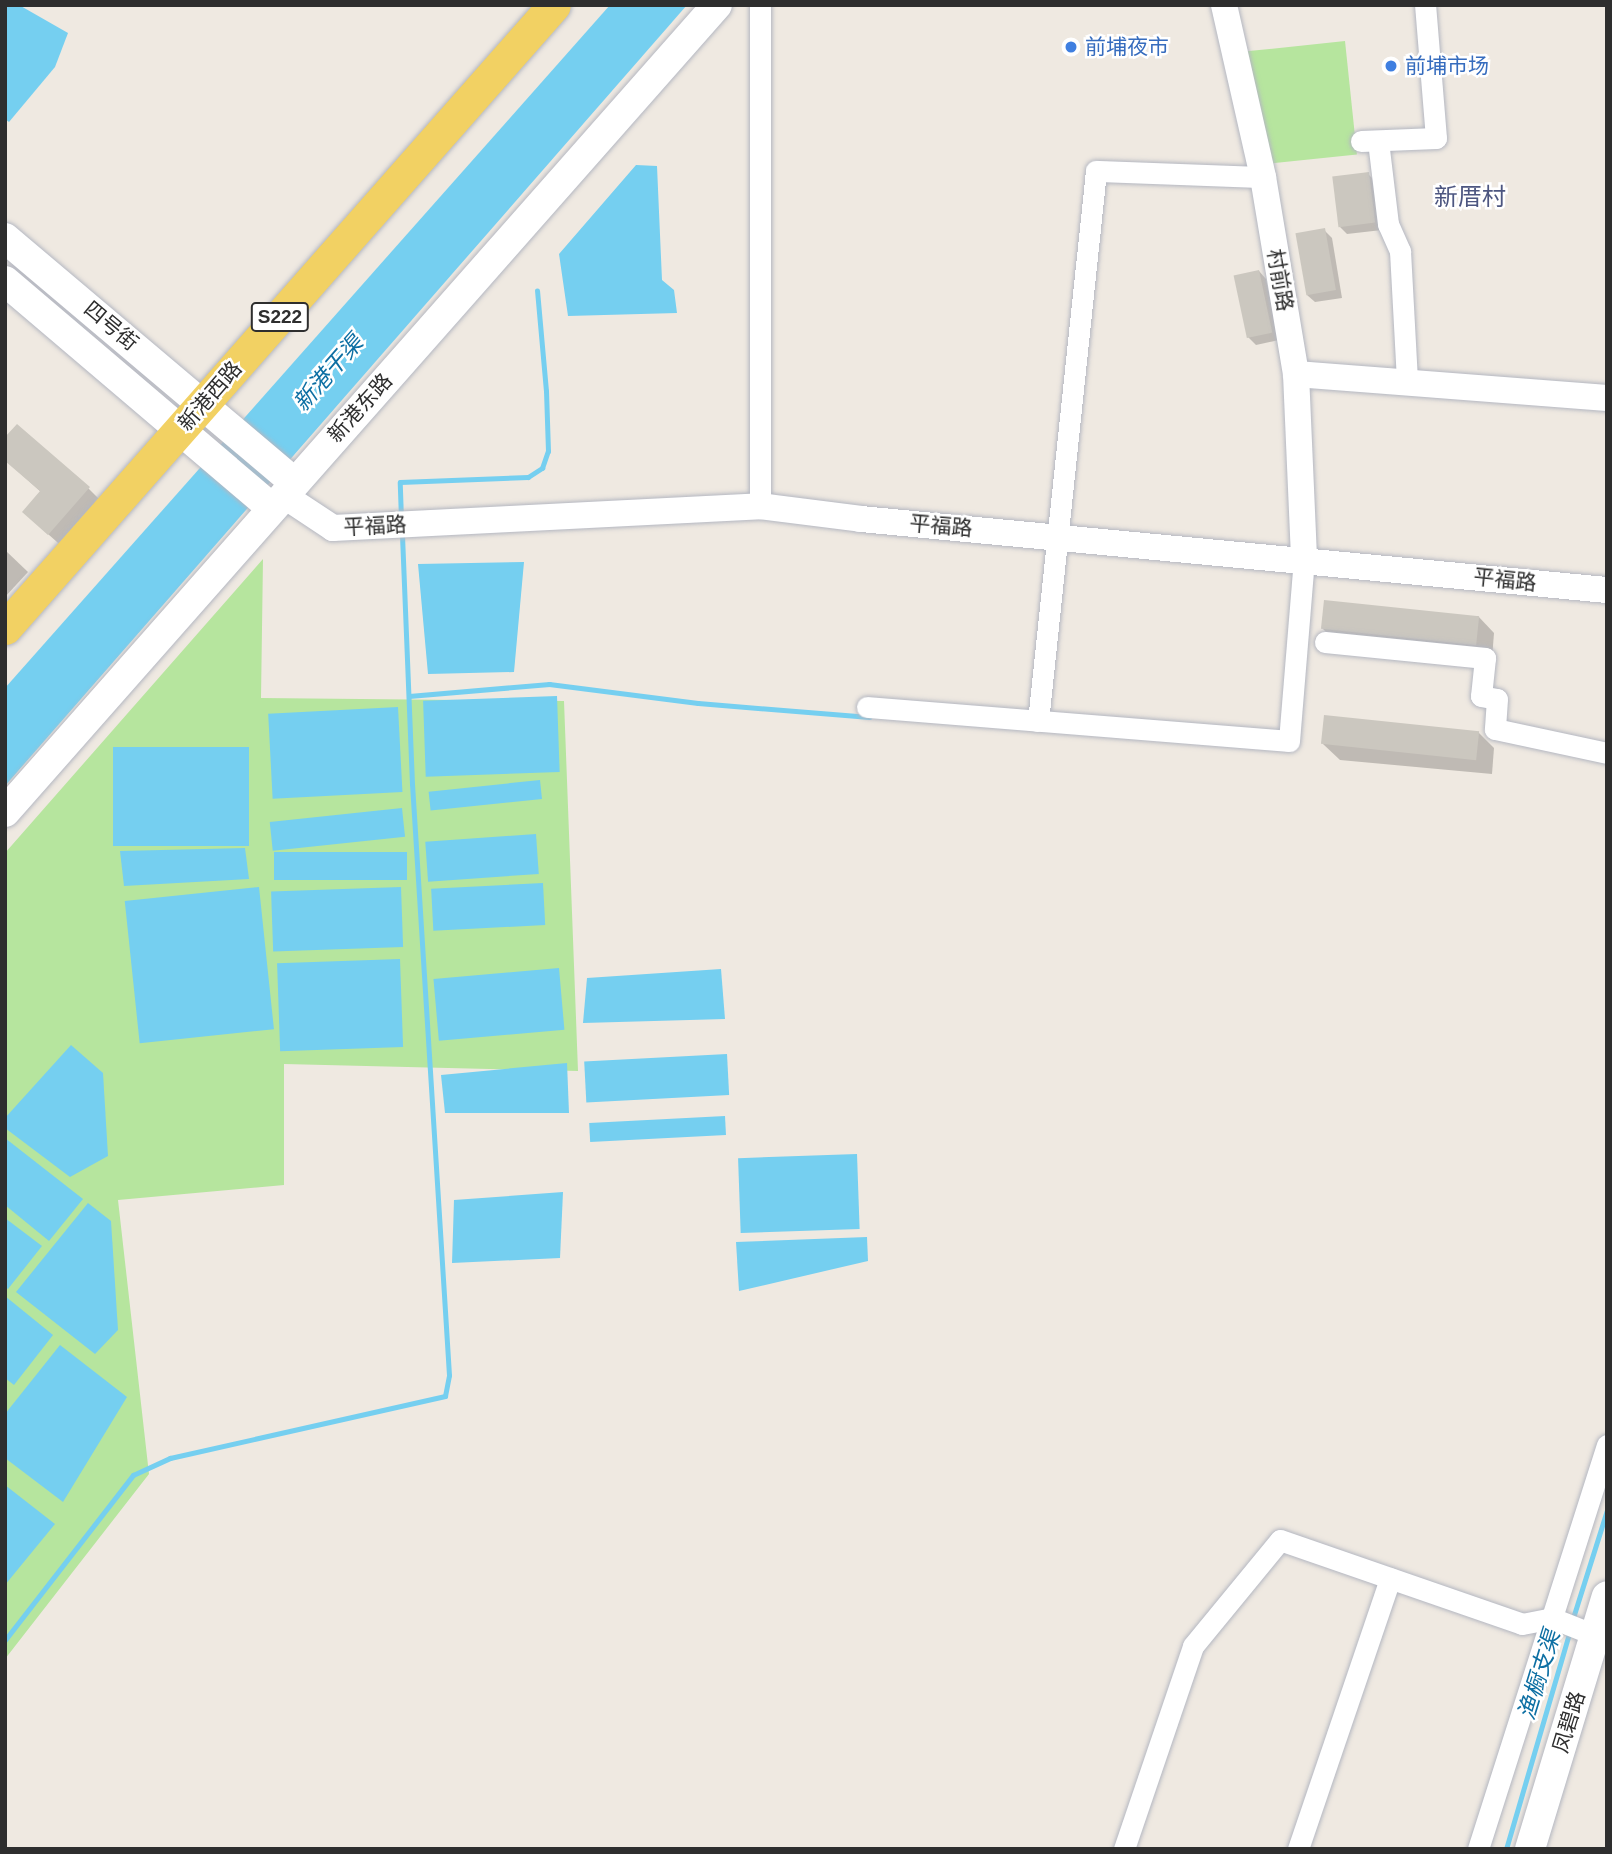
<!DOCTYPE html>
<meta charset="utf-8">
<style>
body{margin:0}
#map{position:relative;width:1612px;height:1854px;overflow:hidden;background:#efe9e1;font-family:Arial,"Noto Sans SC",sans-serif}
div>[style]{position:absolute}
.green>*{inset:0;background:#b6e59e;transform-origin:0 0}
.water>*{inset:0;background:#75cff0;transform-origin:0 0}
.shadow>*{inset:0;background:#0003}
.stream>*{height:5px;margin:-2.5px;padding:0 2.5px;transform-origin:2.5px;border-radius:2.5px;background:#75cff0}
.building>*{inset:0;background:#cbc7bf;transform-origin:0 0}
.roads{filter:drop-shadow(0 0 2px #b4b7c1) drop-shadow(0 0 2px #b4b7c1)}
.minor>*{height:21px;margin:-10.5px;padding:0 10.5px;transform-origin:10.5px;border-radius:10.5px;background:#fff}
.tertiary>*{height:26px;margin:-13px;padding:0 13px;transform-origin:13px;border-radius:13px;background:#fff}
.secondary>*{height:30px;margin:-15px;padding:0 15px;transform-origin:15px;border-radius:15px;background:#fff}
.primary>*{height:33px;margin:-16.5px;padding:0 16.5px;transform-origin:16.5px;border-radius:16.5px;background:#f2d163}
.dots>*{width:19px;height:19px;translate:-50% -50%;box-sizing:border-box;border:4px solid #fff;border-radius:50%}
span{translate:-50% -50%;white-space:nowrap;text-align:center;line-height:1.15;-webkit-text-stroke:5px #fff;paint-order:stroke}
.shield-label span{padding:2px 5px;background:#fff;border:2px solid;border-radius:5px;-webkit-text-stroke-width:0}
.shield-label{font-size:19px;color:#2e2e2e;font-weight:700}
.shop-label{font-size:21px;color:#366cbe}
.left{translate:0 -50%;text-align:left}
.street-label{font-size:21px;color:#2e2e2e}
.water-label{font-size:23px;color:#0d6fa3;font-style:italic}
.quarter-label{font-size:24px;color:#4d5680}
.frame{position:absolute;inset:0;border:7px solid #2e2e2e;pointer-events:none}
</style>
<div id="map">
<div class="green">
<div style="left:1345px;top:41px;width:114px;height:99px;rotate:84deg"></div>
<div style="clip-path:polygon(263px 559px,261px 698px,564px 701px,578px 1071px,284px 1064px,284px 1185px,118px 1200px,149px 1474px,5px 1659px,5px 853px)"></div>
</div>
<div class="water">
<div style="clip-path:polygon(5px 5px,19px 5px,68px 33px,55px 67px,9px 122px,5px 119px)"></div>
<div style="clip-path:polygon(610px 5px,687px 5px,5px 786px,5px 688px)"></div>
<div style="clip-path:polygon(636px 165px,657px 166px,662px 280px,674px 290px,677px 313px,568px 316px,559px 254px)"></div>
<div style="clip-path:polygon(524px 562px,514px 672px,428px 674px,418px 564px)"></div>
<div style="left:557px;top:696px;width:76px;height:134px;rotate:88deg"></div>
<div style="left:398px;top:707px;width:85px;height:130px;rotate:87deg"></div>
<div style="left:113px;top:747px;width:136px;height:99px"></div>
<div style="left:540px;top:780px;width:19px;height:112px;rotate:84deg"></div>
<div style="left:402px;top:808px;width:29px;height:133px;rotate:84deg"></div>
<div style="left:536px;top:834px;width:40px;height:111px;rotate:86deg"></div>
<div style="clip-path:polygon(245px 848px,249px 879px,124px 886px,120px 851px)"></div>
<div style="left:407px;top:852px;width:28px;height:133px;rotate:90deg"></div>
<div style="left:543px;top:883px;width:42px;height:112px;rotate:87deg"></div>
<div style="left:259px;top:887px;width:143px;height:135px;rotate:84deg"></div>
<div style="left:401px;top:887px;width:60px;height:130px;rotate:88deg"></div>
<div style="left:400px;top:959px;width:88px;height:123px;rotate:88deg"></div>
<div style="left:559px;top:968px;width:62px;height:126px;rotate:85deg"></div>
<div style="clip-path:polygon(721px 969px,725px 1019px,583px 1023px,587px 978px)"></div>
<div style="clip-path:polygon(71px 1045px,103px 1073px,108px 1156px,70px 1177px,5px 1128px,5px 1118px)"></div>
<div style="left:727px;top:1054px;width:41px;height:143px;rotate:87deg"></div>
<div style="clip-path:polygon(567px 1063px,569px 1113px,445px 1113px,441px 1075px)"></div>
<div style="left:725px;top:1116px;width:19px;height:136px;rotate:87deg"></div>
<div style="clip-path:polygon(5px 1138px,83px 1199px,49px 1241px,5px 1205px)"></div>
<div style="left:857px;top:1154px;width:75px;height:119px;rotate:88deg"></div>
<div style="clip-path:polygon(563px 1192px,560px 1258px,452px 1263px,454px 1200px)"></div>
<div style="clip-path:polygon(88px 1203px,111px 1221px,118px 1330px,95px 1354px,16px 1292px)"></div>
<div style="clip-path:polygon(5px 1218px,42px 1246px,8px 1289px,5px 1287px)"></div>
<div style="clip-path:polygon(867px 1237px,868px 1261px,739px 1291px,736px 1242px)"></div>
<div style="clip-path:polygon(5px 1296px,53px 1335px,14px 1385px,5px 1378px)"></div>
<div style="clip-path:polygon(60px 1345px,127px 1397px,63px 1502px,5px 1458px,5px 1414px)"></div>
<div style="clip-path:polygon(5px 1485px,55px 1524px,5px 1585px)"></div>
</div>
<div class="shadow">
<div style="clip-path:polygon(1368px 174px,1376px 182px,1382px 230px,1347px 234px,1339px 226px)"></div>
<div style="clip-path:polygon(1324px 230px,1332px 238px,1342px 298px,1315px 302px,1307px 295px)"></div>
<div style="clip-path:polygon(1259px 271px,1266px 279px,1279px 340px,1256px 345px,1248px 337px)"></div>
<div style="clip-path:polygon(12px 466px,88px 488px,104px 504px,65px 549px,40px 527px,41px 492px)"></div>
<div style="clip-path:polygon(5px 550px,28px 572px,5px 597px)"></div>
<div style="clip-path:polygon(1478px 616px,1494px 633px,1492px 659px,1339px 645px,1323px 629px)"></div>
<div style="clip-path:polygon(1478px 732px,1494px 748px,1492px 774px,1340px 760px,1323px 744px)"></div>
</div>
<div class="stream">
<div style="left:401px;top:519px;width:37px;rotate:-92deg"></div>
<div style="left:400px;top:482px;width:128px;rotate:-2.2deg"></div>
<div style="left:528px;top:477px;width:17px;rotate:-33deg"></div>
<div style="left:542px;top:468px;width:18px;rotate:-71deg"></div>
<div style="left:548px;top:451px;width:60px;rotate:-91.9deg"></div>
<div style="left:546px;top:391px;width:101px;rotate:-95.1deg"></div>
<div style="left:409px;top:696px;width:141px;rotate:-4.9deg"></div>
<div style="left:549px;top:684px;width:150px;rotate:7.3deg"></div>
<div style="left:698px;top:703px;width:172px;rotate:4.7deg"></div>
<div style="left:1572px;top:1621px;width:116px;rotate:-72.5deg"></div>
<div style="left:5px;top:1640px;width:209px;rotate:-52.2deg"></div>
<div style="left:133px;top:1475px;width:41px;rotate:-24.7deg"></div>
<div style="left:170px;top:1458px;width:282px;rotate:-12.7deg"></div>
<div style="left:445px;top:1396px;width:21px;rotate:-79deg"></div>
<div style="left:449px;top:1375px;width:592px;rotate:-93.58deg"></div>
<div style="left:412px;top:784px;width:252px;rotate:-92.3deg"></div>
<div style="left:1506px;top:1849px;width:228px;rotate:-73.7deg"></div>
</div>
<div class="building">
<div style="left:1369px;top:172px;width:51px;height:37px;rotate:83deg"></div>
<div style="left:1325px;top:228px;width:63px;height:30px;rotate:80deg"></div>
<div style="left:1259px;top:270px;width:64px;height:26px;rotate:78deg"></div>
<div style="clip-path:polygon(17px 424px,90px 487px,48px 535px,22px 512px,40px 491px,5px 461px,5px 437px)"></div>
<div style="left:1324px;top:600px;width:156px;height:29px;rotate:6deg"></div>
<div style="left:1324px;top:715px;width:156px;height:29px;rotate:6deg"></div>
</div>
<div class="roads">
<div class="minor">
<div style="left:1361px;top:141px;width:75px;rotate:-2.3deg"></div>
<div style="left:1436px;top:138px;width:133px;rotate:-94.7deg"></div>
<div style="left:1378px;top:141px;width:84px;rotate:83.1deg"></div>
<div style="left:1388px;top:224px;width:30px;rotate:66deg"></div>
<div style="left:1400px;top:251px;width:129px;rotate:86.9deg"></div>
<div style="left:760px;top:506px;width:501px;rotate:-90deg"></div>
<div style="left:1325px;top:642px;width:161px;rotate:5.7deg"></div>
<div style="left:1485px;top:658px;width:38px;rotate:96deg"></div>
<div style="left:1481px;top:696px;width:16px;rotate:11deg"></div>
<div style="left:1497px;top:699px;width:30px;rotate:94deg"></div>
<div style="left:1495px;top:729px;width:115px;rotate:12.1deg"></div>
<div style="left:867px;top:707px;width:423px;rotate:4.6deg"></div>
<div style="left:1289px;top:741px;width:182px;rotate:-85.3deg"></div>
<div style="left:1038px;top:721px;width:553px;rotate:-83.98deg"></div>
<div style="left:1096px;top:171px;width:167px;rotate:2.1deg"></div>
<div style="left:1124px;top:1849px;width:214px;rotate:-71.2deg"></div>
<div style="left:1193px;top:1646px;width:137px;rotate:-50.6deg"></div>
<div style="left:1280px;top:1540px;width:256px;rotate:19.1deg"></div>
<div style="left:1522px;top:1624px;width:31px;rotate:-11deg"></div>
<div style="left:1552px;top:1618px;width:46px;rotate:21.6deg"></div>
<div style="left:1298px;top:1849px;width:286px;rotate:-71.2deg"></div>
<div style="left:1478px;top:1849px;width:424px;rotate:-72.3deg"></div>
</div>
<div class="tertiary">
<div style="left:1224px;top:5px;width:176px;rotate:77.2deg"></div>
<div style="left:1263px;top:177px;width:200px;rotate:80.5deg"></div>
<div style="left:1296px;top:374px;width:186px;rotate:87.5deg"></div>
<div style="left:1296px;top:374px;width:312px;rotate:4.4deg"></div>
<div style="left:283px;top:495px;width:60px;rotate:33.4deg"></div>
<div style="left:333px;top:528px;width:428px;rotate:-2.9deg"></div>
<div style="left:760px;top:506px;width:102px;rotate:7.3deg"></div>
<div style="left:861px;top:519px;width:749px;rotate:5.44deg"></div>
</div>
<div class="secondary">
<div style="left:5px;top:238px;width:378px;rotate:40.2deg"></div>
<div style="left:5px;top:281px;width:350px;rotate:40.4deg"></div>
<div style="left:5px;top:812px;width:1076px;rotate:-48.58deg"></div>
<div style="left:1530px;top:1849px;width:264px;rotate:-73.1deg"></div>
</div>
<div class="primary">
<div style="left:5px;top:628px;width:830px;rotate:-48.61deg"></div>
</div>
</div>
<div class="dots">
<div style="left:1071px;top:47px;background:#3f7fe0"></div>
<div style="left:1391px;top:66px;background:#3f7fe0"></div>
</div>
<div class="shield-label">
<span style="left:280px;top:317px">S222</span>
</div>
<div class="shop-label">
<span class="left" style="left:1085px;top:47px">前埔夜市</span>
<span class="left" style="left:1405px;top:66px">前埔市场</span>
</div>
<div class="street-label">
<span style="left:1280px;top:280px;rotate:80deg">村前路</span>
<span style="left:111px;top:326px;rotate:40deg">四号街</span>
<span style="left:210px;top:396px;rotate:-49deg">新港西路</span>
<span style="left:360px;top:408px;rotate:-48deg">新港东路</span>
<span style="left:375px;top:526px;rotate:-3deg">平福路</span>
<span style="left:941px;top:526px;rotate:5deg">平福路</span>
<span style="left:1505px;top:580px;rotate:6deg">平福路</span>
<span style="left:1569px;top:1722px;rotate:-73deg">凤碧路</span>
</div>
<div class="water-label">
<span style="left:328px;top:373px;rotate:-49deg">新港干渠</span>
<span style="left:1539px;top:1675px;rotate:-73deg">渔橱支渠</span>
</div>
<div class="quarter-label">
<span style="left:1470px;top:197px">新厝村</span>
</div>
<div class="frame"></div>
</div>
